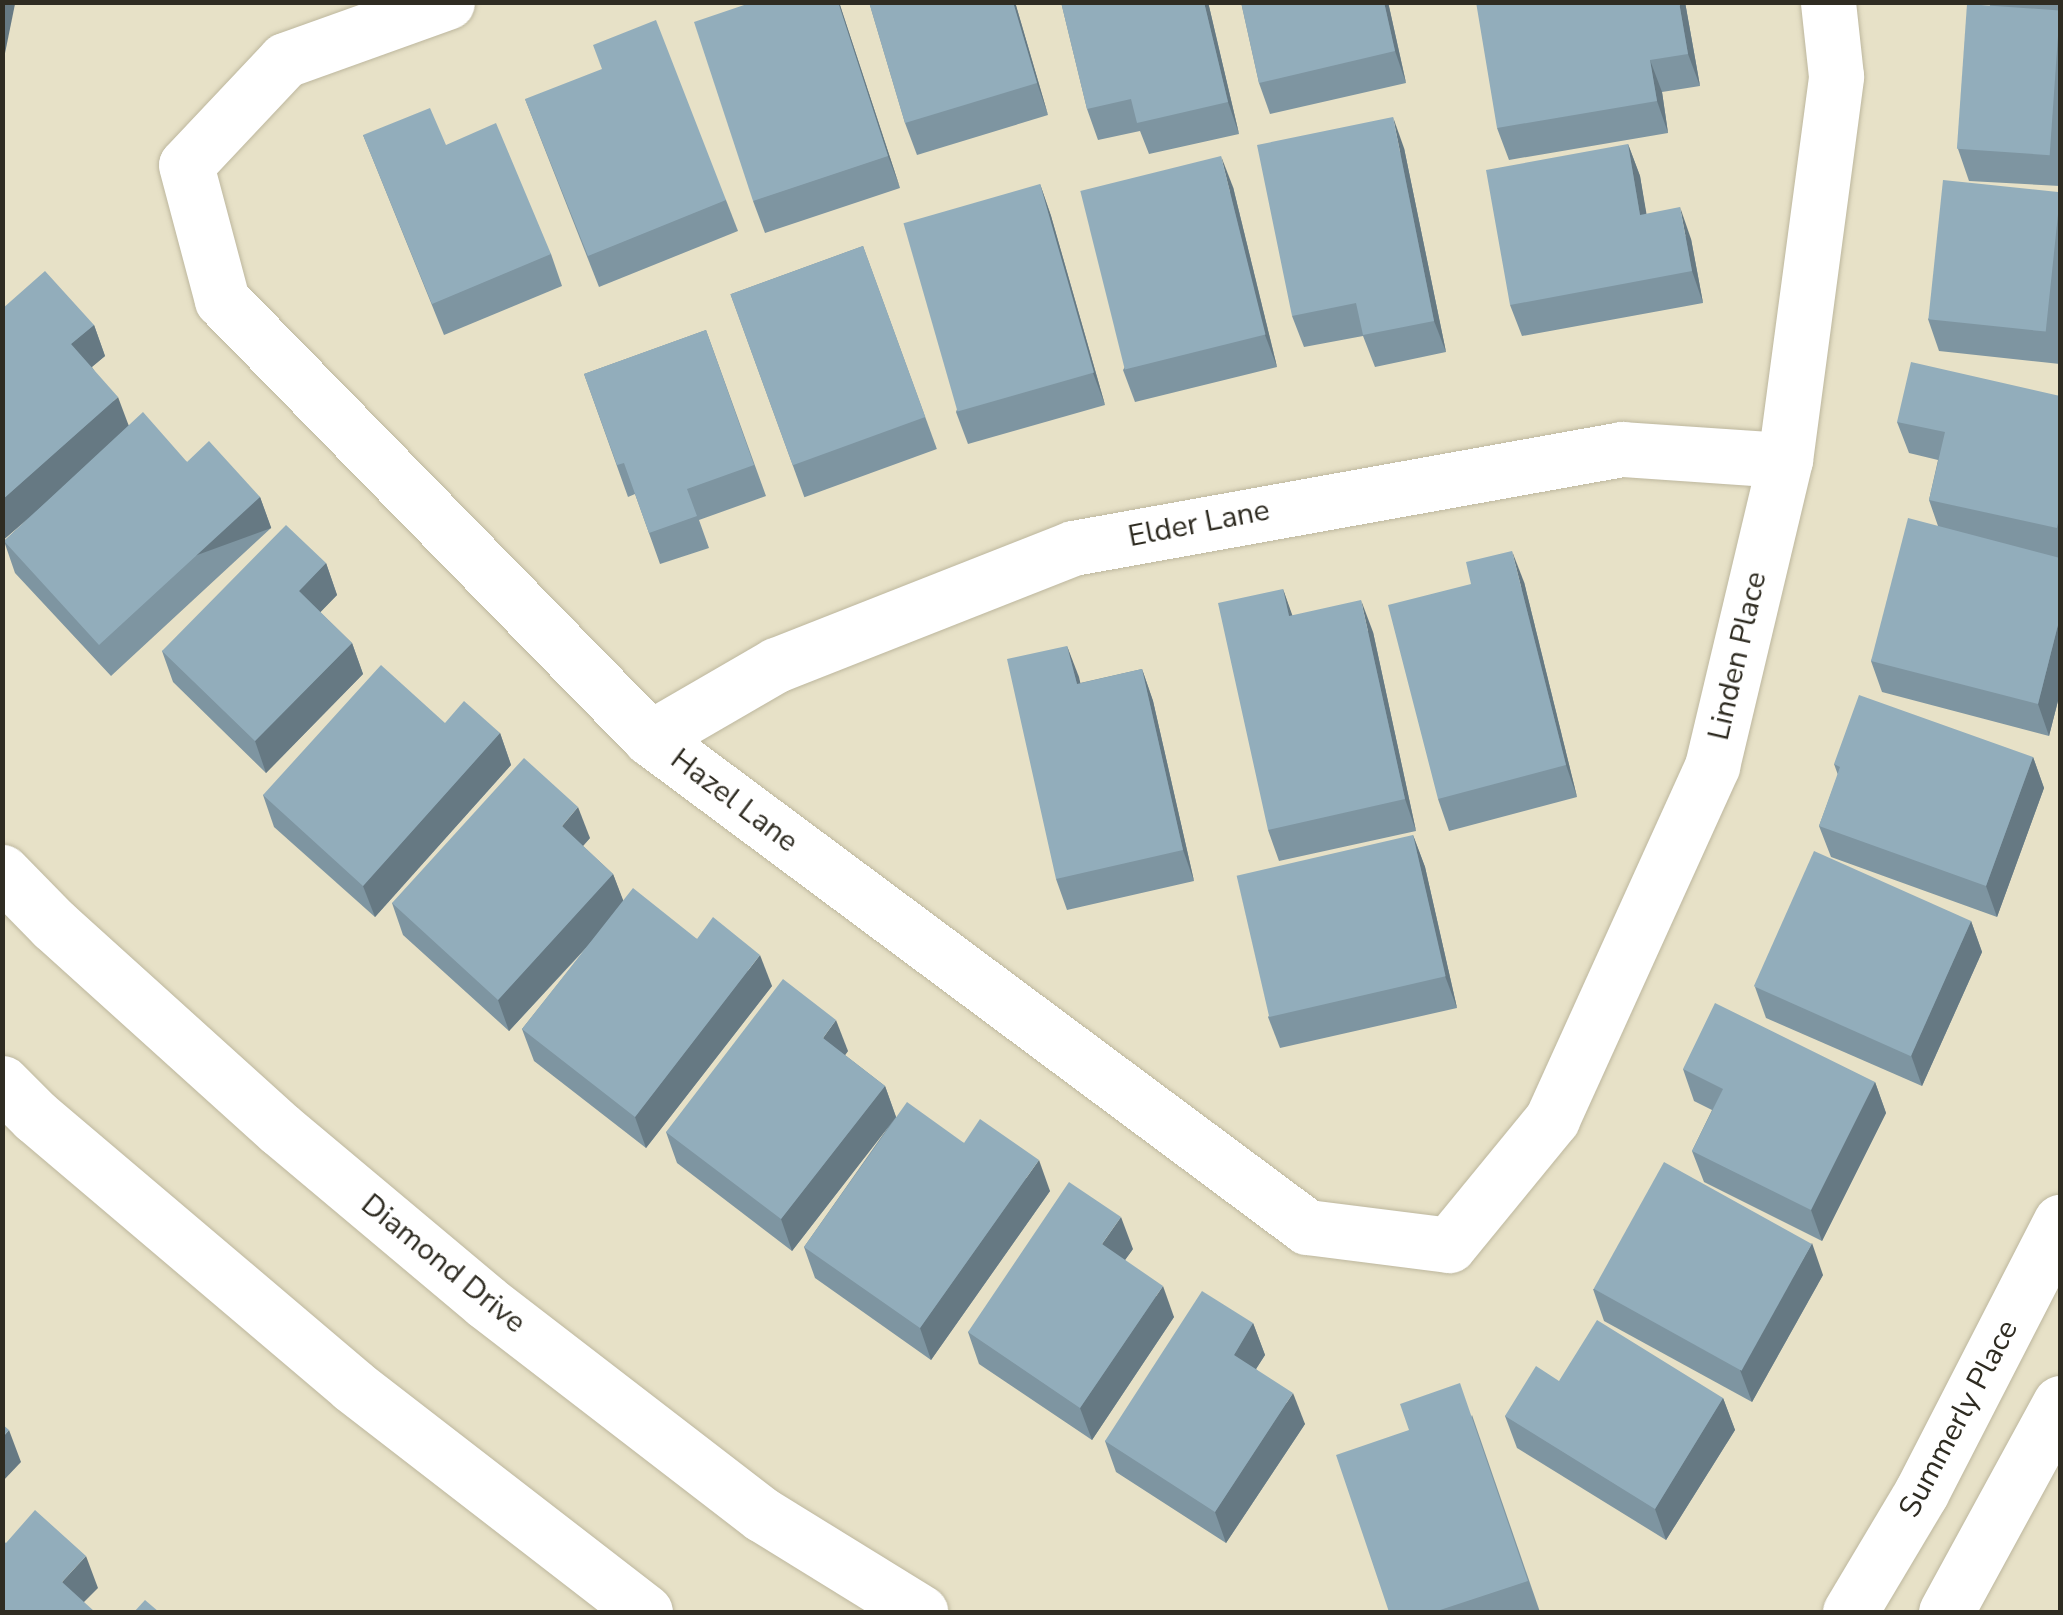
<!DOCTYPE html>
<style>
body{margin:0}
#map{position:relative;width:2063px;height:1615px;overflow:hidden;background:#e7e1c7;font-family:"Nunito Sans",sans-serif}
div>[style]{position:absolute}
.roads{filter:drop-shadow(0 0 2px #bdb79e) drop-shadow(0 0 2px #bdb79e)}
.minor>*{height:55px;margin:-27.5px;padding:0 27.5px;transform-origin:27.5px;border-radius:27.5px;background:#fff}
.wall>*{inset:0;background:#7e95a1;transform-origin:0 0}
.shaded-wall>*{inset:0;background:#667983;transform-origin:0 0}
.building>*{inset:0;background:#92adbb;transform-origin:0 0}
span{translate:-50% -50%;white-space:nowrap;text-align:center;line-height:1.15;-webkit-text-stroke:10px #fff;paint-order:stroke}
.street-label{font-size:30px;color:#2f2c22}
.frame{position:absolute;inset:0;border:5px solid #2f2c22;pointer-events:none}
</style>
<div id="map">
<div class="roads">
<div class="minor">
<div style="left:447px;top:2px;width:172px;rotate:160.3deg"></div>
<div style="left:285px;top:60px;width:144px;rotate:133.3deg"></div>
<div style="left:186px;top:165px;width:140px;rotate:75.1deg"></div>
<div style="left:222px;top:300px;width:612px;rotate:45.66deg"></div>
<div style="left:650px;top:738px;width:819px;rotate:36.66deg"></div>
<div style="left:1307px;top:1227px;width:143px;rotate:7.2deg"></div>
<div style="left:1449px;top:1245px;width:163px;rotate:-50.7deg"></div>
<div style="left:1552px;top:1119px;width:388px;rotate:-65.6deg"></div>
<div style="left:1712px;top:766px;width:315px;rotate:-76.6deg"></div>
<div style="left:1785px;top:460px;width:387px;rotate:-82.4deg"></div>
<div style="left:1836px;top:76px;width:74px;rotate:-96.2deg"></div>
<div style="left:650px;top:738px;width:146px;rotate:-30.1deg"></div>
<div style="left:776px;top:665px;width:319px;rotate:-21.5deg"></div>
<div style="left:1073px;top:548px;width:558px;rotate:-10.22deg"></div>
<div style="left:1622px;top:449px;width:163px;rotate:3.9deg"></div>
<div style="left:2px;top:872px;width:73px;rotate:45.6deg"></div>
<div style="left:53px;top:924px;width:306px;rotate:42.1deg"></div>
<div style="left:280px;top:1129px;width:269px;rotate:40deg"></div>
<div style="left:486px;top:1302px;width:349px;rotate:37.6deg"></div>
<div style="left:763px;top:1515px;width:185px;rotate:31.7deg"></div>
<div style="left:2px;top:1083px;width:47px;rotate:45deg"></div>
<div style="left:35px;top:1116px;width:417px;rotate:40.3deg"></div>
<div style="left:353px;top:1386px;width:369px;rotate:37.7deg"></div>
<div style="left:1850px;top:1612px;width:139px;rotate:-59.2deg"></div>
<div style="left:1921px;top:1493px;width:305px;rotate:-62.8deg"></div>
<div style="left:1946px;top:1612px;width:238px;rotate:-61.4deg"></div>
</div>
</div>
<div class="wall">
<div style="clip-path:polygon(839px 2px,900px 188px,765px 233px,753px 201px)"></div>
<div style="clip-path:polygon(869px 2px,1015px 2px,1048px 115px,917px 155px,905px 123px)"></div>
<div style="clip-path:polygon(1061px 2px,1208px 2px,1239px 134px,1149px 154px,1140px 131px,1098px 140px,1087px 109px)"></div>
<div style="clip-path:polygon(1241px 2px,1388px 2px,1406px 83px,1270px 114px,1259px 83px)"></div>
<div style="clip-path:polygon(1685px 2px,1700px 86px,1662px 92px,1668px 133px,1509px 160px,1497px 128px)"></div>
<div style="clip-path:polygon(1989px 2px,2060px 2px,2060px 186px,1969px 181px,1958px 149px,1990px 6px)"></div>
<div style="clip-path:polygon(525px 99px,726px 200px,738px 231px,599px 287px)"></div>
<div style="clip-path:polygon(363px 135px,446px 145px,551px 254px,562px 286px,444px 335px)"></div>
<div style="clip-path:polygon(1628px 144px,1640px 176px,1646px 214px,1691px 239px,1703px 303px,1522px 336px,1510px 305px)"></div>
<div style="clip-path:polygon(1404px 148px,1446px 352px,1375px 367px,1363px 336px,1304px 347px,1292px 316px)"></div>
<div style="clip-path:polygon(1040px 184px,1051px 216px,1105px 405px,968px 444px,956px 412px)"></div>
<div style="clip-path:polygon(1233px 187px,1277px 367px,1135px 402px,1123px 370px)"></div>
<div style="clip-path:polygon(2060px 193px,2060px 364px,1939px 351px,1928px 319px)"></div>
<div style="left:863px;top:246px;width:216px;height:141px;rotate:70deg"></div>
<div style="clip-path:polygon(2px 309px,94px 325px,105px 356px,92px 367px,129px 426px,187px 462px,260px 497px,271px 528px,111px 676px,15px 573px,4px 541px,28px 519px,2px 541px)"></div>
<div style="clip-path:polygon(706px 330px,766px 496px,699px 520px,709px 548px,660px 564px,635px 494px,628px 497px,584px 374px)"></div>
<div style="clip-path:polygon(2060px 396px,2060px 693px,2049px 736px,1882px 692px,1871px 661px,1938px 526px,1929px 500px,1938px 460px,1909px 453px,1897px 422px)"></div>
<div style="clip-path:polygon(326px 563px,337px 595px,320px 612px,352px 643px,363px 674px,266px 773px,173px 682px,162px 651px)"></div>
<div style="clip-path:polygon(1524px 582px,1577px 797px,1449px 831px,1438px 799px)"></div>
<div style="clip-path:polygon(1283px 589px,1292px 616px,1373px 632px,1416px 831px,1279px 861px,1268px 830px)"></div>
<div style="clip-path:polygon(1067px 646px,1080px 683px,1142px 669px,1153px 701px,1194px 881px,1067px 910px,1056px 879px)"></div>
<div style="clip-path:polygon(445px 723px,500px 733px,511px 765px,375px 917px,274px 827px,263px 795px)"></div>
<div style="clip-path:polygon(2033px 757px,2044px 788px,1997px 917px,1831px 857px,1819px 826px,1838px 775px,1834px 764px)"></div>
<div style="clip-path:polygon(1413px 835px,1425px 867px,1457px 1008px,1280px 1048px,1268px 1017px)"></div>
<div style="clip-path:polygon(590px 838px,583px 846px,613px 874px,623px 901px,697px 939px,772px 986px,646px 1148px,534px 1061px,522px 1029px,588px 946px,509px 1031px,403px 935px,392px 903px)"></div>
<div style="clip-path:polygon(1971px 921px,1982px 952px,1922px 1086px,1766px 1018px,1755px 987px)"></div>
<div style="clip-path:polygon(848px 1051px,845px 1055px,885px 1086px,896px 1117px,964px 1143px,1050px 1191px,931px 1360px,815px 1278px,804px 1247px,889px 1126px,792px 1251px,677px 1163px,666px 1132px)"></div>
<div style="clip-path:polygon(1683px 1069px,1875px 1082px,1886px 1113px,1822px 1241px,1704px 1182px,1692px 1151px,1712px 1110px,1694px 1101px)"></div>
<div style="clip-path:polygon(1133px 1249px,1125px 1260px,1174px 1317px,1092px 1440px,979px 1364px,968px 1332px)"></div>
<div style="clip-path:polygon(1823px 1275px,1752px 1402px,1604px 1321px,1593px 1289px)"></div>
<div style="clip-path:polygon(1253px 1323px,1265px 1355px,1256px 1369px,1305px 1424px,1226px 1543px,1116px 1472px,1105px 1441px)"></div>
<div style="clip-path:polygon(1559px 1381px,1723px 1398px,1735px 1430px,1666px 1540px,1517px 1448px,1505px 1416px)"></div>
<div style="clip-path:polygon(1472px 1415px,1540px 1612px,1389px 1612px)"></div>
</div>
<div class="shaded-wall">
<div style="clip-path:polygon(2px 2px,15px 2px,15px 4px,2px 68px)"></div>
<div style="clip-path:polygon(838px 2px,839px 2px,900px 188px,888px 156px)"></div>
<div style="clip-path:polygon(1013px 2px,1015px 2px,1048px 115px,1037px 83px)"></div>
<div style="clip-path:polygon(1204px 2px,1208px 2px,1239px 134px,1228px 102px)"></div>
<div style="clip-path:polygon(1384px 2px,1388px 2px,1406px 83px,1395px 51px)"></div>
<div style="clip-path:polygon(1679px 2px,1685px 2px,1700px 86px,1688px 54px)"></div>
<div style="clip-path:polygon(1650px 60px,1662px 92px,1668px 133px,1657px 101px)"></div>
<div style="clip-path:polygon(1393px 117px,1404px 148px,1446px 352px,1434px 321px)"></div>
<div style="clip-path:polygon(1628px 144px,1640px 176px,1652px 246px,1640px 215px)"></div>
<div style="clip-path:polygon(1221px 156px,1233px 187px,1277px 367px,1265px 335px)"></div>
<div style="clip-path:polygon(1040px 184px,1051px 216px,1105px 405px,1093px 373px)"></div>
<div style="clip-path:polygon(1680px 207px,1691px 239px,1703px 303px,1692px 271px)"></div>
<div style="clip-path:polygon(94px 325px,105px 356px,82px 375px,71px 344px)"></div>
<div style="clip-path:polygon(118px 397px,130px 429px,2px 541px,2px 500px)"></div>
<div style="left:260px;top:497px;width:33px;height:219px;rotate:70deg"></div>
<div style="clip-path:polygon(1512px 551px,1524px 582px,1577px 797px,1566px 765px)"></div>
<div style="clip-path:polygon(326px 563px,337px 595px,310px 623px,299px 591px)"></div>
<div style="clip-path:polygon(1283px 589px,1294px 620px,1289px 616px)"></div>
<div style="clip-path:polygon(1361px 600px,1373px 632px,1416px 831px,1405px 799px)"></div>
<div style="clip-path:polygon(2060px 617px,2060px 693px,2049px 736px,2038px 704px)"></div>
<div style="clip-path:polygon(352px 643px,363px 674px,266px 773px,255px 741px)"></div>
<div style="clip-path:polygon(1067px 646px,1079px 677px,1088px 716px,1077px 684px)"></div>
<div style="clip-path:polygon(1142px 669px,1153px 701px,1194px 881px,1183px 850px)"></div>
<div style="clip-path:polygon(500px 733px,511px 765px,375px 917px,363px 886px)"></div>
<div style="clip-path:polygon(2033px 757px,2044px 788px,1997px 917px,1986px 886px)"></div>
<div style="clip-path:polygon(578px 807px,590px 838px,573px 857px,562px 826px)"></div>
<div style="clip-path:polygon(1413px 835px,1425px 867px,1457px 1008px,1445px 976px)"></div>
<div style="clip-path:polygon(613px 874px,625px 905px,509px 1031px,498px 1000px)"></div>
<div style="clip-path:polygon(1971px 921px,1982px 952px,1922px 1086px,1911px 1055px)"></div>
<div style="clip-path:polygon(760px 955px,772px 986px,646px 1148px,635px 1117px)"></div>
<div style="clip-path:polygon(836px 1020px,848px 1051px,834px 1070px,823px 1038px)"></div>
<div style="clip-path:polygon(1875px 1082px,1886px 1113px,1822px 1241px,1811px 1210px)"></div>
<div style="clip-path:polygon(885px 1086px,896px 1117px,792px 1251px,781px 1219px)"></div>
<div style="clip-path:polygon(1039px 1160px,1050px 1191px,931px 1360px,920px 1328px)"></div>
<div style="clip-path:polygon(1121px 1217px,1133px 1249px,1114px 1275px,1102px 1244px)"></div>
<div style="clip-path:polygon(1812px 1243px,1823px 1275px,1752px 1402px,1740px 1370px)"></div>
<div style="clip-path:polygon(1163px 1286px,1174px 1317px,1092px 1440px,1080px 1408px)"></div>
<div style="clip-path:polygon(1253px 1323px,1265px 1355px,1245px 1386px,1234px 1355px)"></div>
<div style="clip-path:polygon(1293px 1393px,1305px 1424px,1226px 1543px,1215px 1512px)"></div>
<div style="clip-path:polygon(1723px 1398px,1735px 1430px,1666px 1540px,1655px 1509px)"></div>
<div style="clip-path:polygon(9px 1430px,21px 1462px,2px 1482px,2px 1438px)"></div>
<div style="clip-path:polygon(86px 1556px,98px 1588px,74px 1612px,62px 1582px)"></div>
</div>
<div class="building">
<div style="clip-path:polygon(753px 2px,838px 2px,888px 156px,753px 201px,694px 22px)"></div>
<div style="clip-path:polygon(869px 2px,1013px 2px,1037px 83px,905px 123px)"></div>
<div style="clip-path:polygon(1061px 2px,1204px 2px,1228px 102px,1137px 123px,1131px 99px,1087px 109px)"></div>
<div style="clip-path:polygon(1241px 2px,1384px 2px,1395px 51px,1259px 83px)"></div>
<div style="clip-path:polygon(1476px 2px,1679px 2px,1688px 54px,1650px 60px,1657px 101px,1497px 128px)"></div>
<div style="left:1967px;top:4px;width:93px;height:145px;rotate:4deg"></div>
<div style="clip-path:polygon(656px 20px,726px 200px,588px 256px,525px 99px,602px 69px,593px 45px)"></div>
<div style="clip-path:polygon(430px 108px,446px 145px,496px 123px,551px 254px,432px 304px,363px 135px)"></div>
<div style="clip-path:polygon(1393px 117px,1434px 321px,1363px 335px,1356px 303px,1292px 316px,1257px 145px)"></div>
<div style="clip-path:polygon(1628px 144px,1640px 215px,1680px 207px,1692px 271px,1510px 305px,1486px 170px)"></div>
<div style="left:1221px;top:156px;width:184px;height:145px;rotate:76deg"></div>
<div style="left:1943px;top:180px;width:118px;height:140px;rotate:6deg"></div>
<div style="left:1040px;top:184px;width:196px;height:142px;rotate:74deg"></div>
<div style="left:863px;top:246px;width:182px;height:141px;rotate:70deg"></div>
<div style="clip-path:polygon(45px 271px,94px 325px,71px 344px,118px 397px,2px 500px,2px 309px)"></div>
<div style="clip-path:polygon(706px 330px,754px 465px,687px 489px,697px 516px,649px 533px,624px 463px,617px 465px,584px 374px)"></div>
<div style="clip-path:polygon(1911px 362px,2060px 396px,2060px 514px,2057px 528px,1929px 500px,1945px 432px,1897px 422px)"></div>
<div style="clip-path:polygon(143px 412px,187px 462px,209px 441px,260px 497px,99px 645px,4px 541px)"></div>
<div style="clip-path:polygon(1908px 518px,2060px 558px,2060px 617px,2038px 704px,1871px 661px)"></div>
<div style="clip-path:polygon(286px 525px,326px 563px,299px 591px,352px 643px,255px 741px,162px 651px)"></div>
<div style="clip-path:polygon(1512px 551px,1566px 765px,1438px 799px,1388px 605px,1471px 584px,1466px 562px)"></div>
<div style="clip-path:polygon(1283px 589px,1289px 616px,1361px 600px,1405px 799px,1268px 830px,1218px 603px)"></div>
<div style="clip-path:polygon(1067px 646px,1077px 684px,1142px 669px,1183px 850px,1056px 879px,1007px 659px)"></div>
<div style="clip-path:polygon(381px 665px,445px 723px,464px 701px,500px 733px,363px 886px,263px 795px)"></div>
<div style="clip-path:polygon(1859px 695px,2033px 757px,1986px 886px,1819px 826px,1840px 767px,1834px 764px)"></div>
<div style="clip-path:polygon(524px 758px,578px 807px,562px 826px,613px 874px,498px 1000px,392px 903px)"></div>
<div style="left:1413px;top:835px;width:145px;height:181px;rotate:77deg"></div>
<div style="left:1814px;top:851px;width:172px;height:148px;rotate:24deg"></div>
<div style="clip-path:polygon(633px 888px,697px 939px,713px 917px,760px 955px,635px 1117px,522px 1029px)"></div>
<div style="clip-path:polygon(783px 979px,836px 1020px,823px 1038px,885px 1086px,781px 1219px,666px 1132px)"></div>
<div style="clip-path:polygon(1715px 1003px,1875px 1082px,1811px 1210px,1692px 1151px,1723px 1089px,1683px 1069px)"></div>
<div style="clip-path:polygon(907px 1102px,964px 1143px,980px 1119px,1039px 1160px,920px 1328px,804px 1247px)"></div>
<div style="left:1664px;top:1162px;width:169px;height:145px;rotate:29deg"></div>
<div style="clip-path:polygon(1069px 1182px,1121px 1217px,1102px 1244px,1163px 1286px,1080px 1408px,968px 1332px)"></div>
<div style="clip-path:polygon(1202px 1291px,1253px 1323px,1234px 1355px,1293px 1393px,1215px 1512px,1105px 1441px)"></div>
<div style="clip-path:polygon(1597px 1320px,1723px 1398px,1655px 1509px,1505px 1416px,1536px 1366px,1559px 1381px)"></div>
<div style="clip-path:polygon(1460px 1383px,1528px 1581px,1434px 1612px,1389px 1612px,1336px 1455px,1409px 1430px,1400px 1404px)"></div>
<div style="clip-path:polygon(2px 1424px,9px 1430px,2px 1438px)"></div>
<div style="clip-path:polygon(35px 1510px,86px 1556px,62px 1582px,95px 1612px,2px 1612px,2px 1540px,6px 1543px)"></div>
<div style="clip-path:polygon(145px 1600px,159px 1612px,134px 1612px)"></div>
</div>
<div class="street-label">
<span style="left:1199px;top:524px;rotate:-11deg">Elder Lane</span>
<span style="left:1738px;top:656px;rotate:-77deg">Linden Place</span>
<span style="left:734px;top:801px;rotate:37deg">Hazel Lane</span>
<span style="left:443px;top:1264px;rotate:39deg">Diamond Drive</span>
<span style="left:1959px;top:1419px;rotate:-62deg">Summerly Place</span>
</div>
<div class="frame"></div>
</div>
